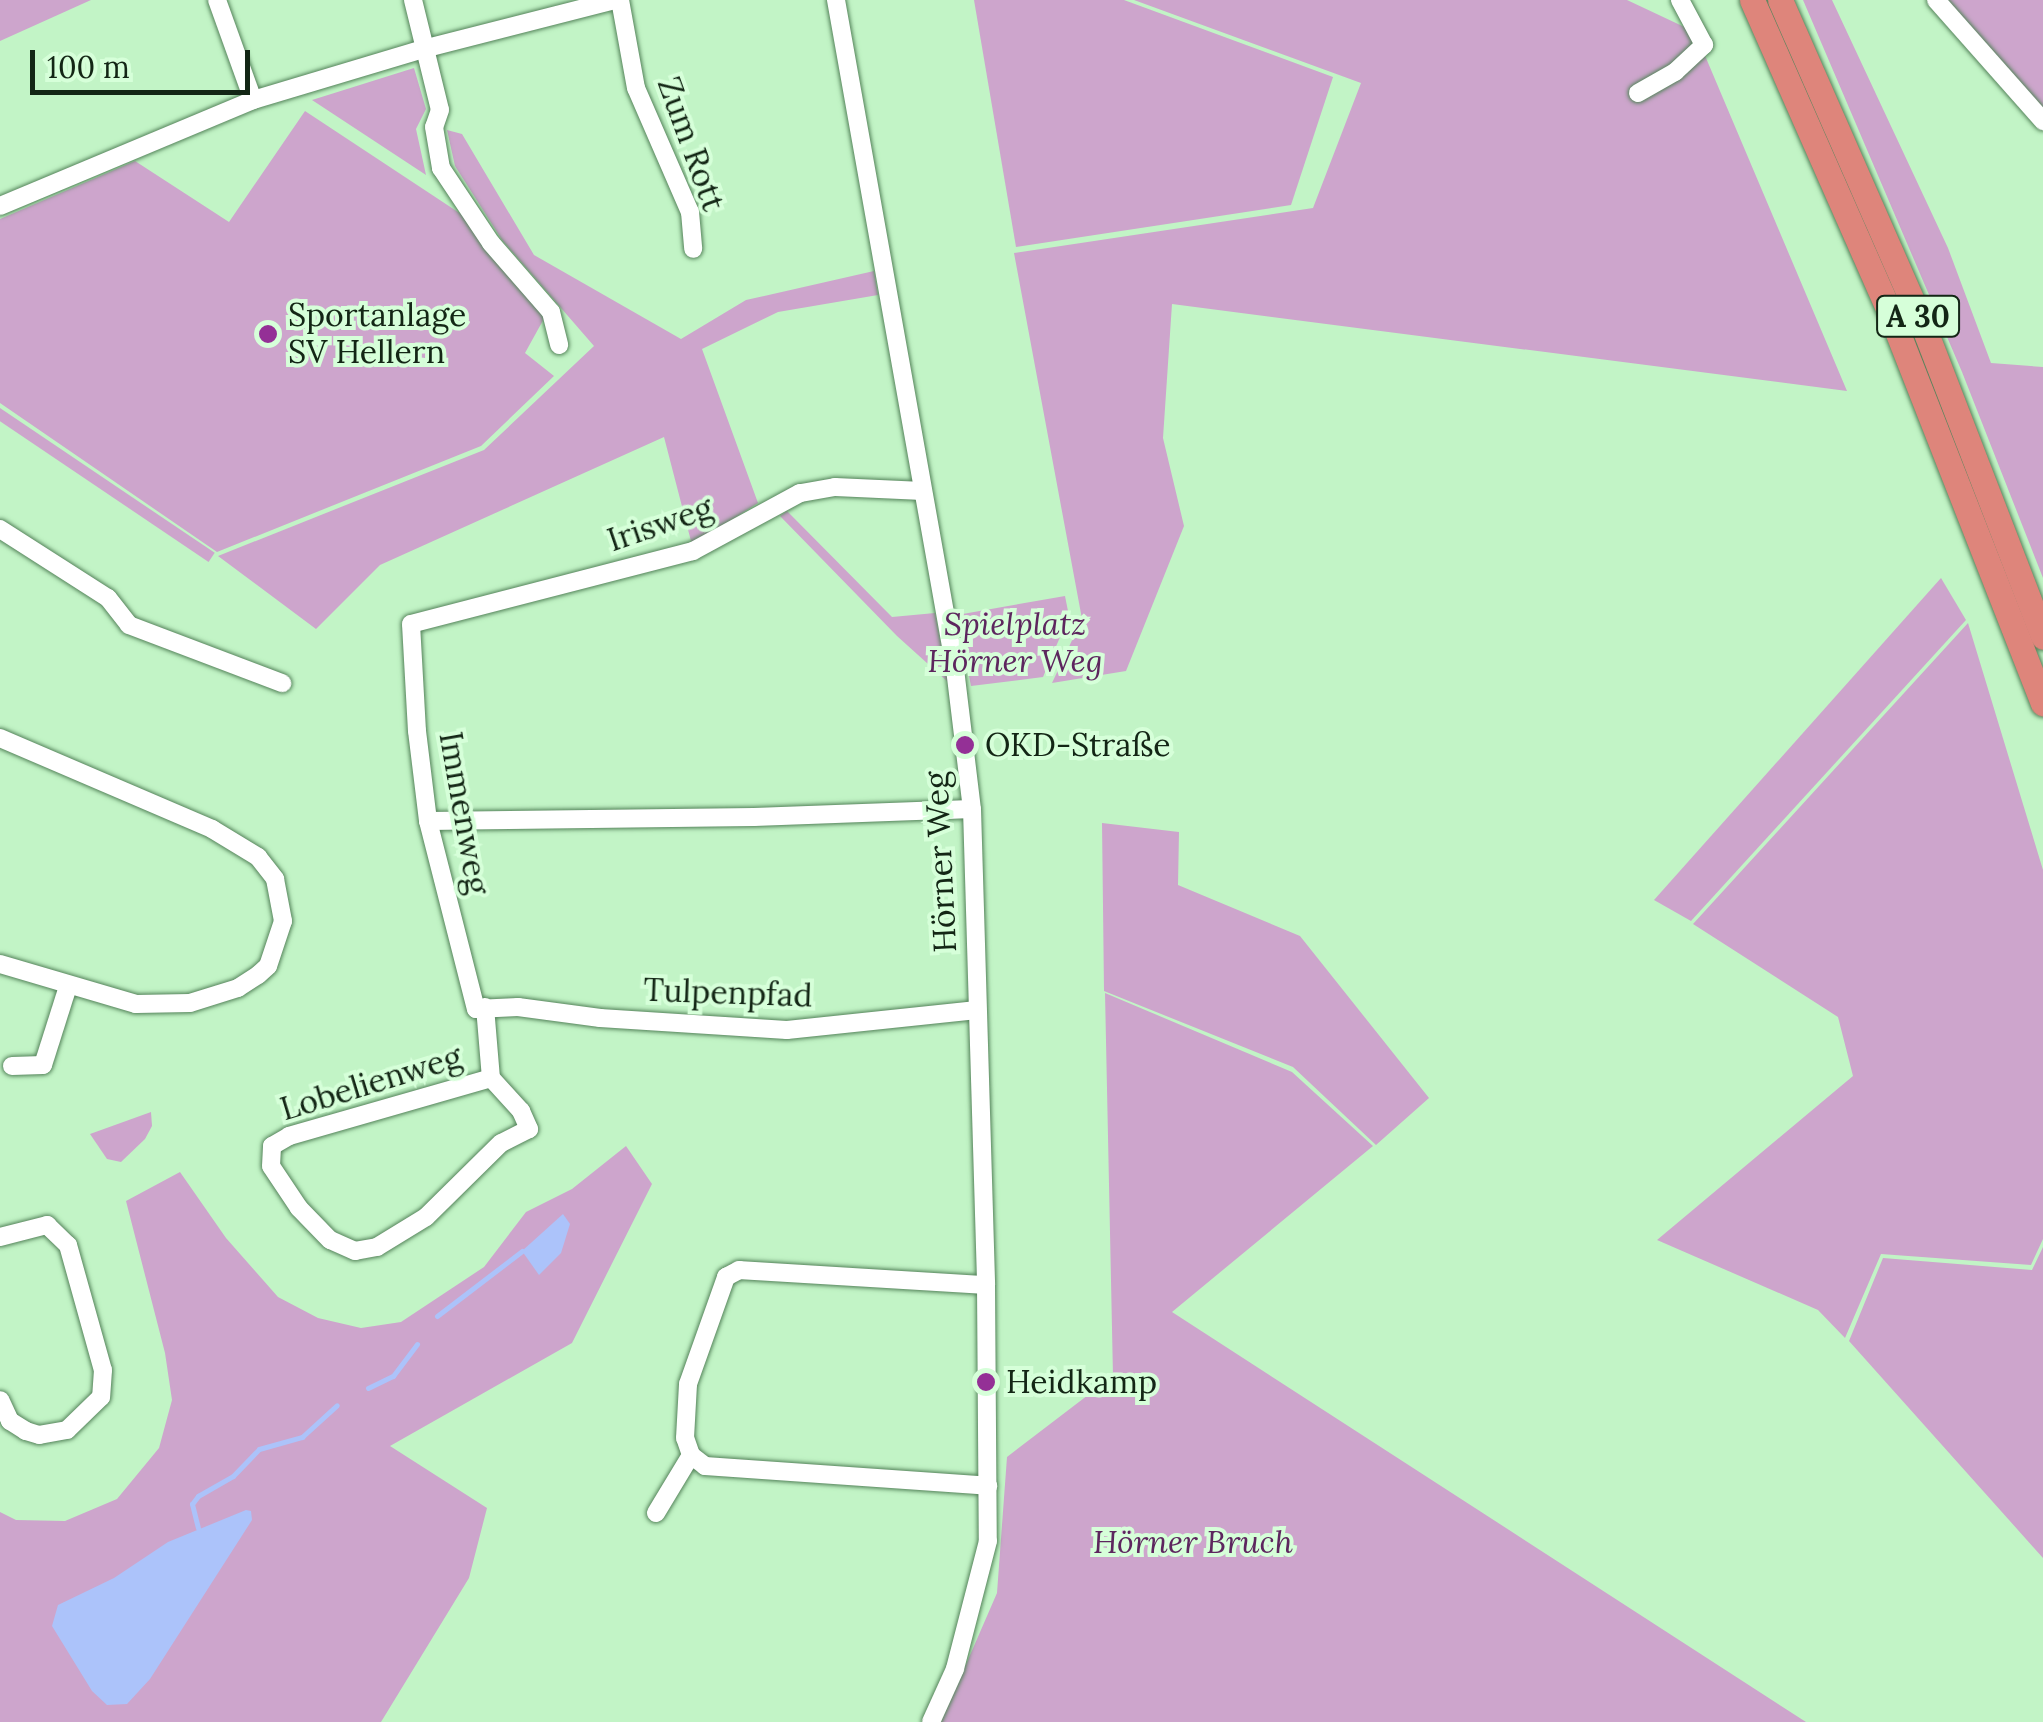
<!DOCTYPE html>
<meta charset="utf-8">
<style>
body{margin:0}
#map{position:relative;width:2043px;height:1722px;overflow:hidden;background:#c2f4c6;font-family:Lora,serif}
div>[style]{position:absolute}
.green>*{inset:0;background:#cda5cc;transform-origin:0 0}
.water>*{inset:0;background:#acc3fa}
.stream>*{height:5px;margin:-2.5px;padding:0 2.5px;transform-origin:2.5px;border-radius:2.5px;background:#acc3fa}
.roads{filter:drop-shadow(0 0 2px #54835a) drop-shadow(0 0 2px #54835a)}
.minor>*{height:18px;margin:-9px;padding:0 9px;transform-origin:9px;border-radius:9px;background:#fff}
.highway>*{height:25px;margin:-12.5px;padding:0 12.5px;transform-origin:12.5px;border-radius:12.5px;background:#de857b}
.dots>*{width:28px;height:28px;translate:-50% -50%;box-sizing:border-box;border:5px solid #d6ffd9;border-radius:50%}
span{translate:-50% -50%;white-space:nowrap;text-align:center;line-height:1.15;-webkit-text-stroke:8px #d6ffd9;paint-order:stroke}
.shield-label span{padding:2px 8px;background:#d6ffd9;border:2px solid;border-radius:8px;-webkit-text-stroke-width:0}
.shield-label{font-size:30px;color:#132615;font-weight:700}
.street-label{font-size:32px;color:#132615}
.poi-label{font-size:32px;color:#132615}
.left{translate:0 -50%;text-align:left}
.park-label{font-size:32px;color:#5d265e;font-style:italic}
.scale{position:absolute;left:30px;top:50px;width:220px;height:45px;box-sizing:border-box;border:5px solid #132615;border-top:0;padding-left:12px;font-size:30px;line-height:35px;white-space:nowrap;color:#132615;-webkit-text-stroke:8px #d6ffd9;paint-order:stroke}
</style>
<div id="map">
<div class="green">
<div style="clip-path:polygon(0 0,91px 0,0 41px)"></div>
<div style="clip-path:polygon(974px 0,1124px 0,1333px 77px,1291px 205px,1016px 247px)"></div>
<div style="clip-path:polygon(1134px 0,1627px 0,1695px 32px,1847px 391px,1172px 304px,1163px 438px,1184px 526px,1126px 671px,1052px 683px,1082px 619px,1014px 253px,1313px 208px,1361px 83px)"></div>
<div style="clip-path:polygon(1803px 0,1832px 0,1948px 248px,1991px 363px,2043px 367px,2043px 578px,1962px 372px)"></div>
<div style="clip-path:polygon(1946px 0,2043px 0,2043px 111px)"></div>
<div style="clip-path:polygon(414px 68px,426px 109px,416px 129px,426px 175px,312px 100px)"></div>
<div style="clip-path:polygon(305px 111px,464px 216px,546px 315px,525px 353px,554px 376px,481px 446px,217px 552px,0 403px,0 219px,135px 161px,229px 222px)"></div>
<div style="clip-path:polygon(447px 130px,462px 134px,534px 255px,681px 339px,746px 300px,874px 271px,878px 295px,778px 312px,702px 349px,758px 503px,692px 545px,664px 437px,380px 565px,316px 629px,218px 556px,484px 450px,594px 346px,502px 240px,455px 166px)"></div>
<div style="left:0;top:408px;width:259px;height:11px;rotate:34deg"></div>
<div style="clip-path:polygon(787px 511px,892px 617px,935px 613px,948px 682px,897px 636px,780px 516px)"></div>
<div style="clip-path:polygon(1941px 578px,1966px 620px,1691px 921px,1654px 900px)"></div>
<div style="clip-path:polygon(1065px 596px,1069px 616px,1043px 677px,971px 686px,957px 615px)"></div>
<div style="clip-path:polygon(1968px 623px,2043px 870px,2043px 1239px,2031px 1265px,1881px 1254px,1845px 1338px,1818px 1310px,1657px 1240px,1853px 1076px,1838px 1017px,1693px 924px)"></div>
<div style="clip-path:polygon(1102px 823px,1179px 832px,1178px 885px,1300px 936px,1429px 1098px,1376px 1145px,1293px 1067px,1104px 991px)"></div>
<div style="clip-path:polygon(1105px 993px,1292px 1072px,1373px 1146px,1172px 1312px,1806px 1722px,941px 1722px,997px 1593px,1007px 1457px,1113px 1376px)"></div>
<div style="clip-path:polygon(151px 1112px,152px 1126px,145px 1139px,121px 1162px,107px 1159px,90px 1134px)"></div>
<div style="clip-path:polygon(626px 1146px,652px 1184px,572px 1343px,390px 1446px,487px 1508px,469px 1578px,381px 1722px,0 1722px,0 1512px,16px 1520px,65px 1521px,117px 1499px,159px 1448px,172px 1400px,165px 1353px,126px 1201px,180px 1172px,226px 1238px,278px 1297px,318px 1318px,361px 1328px,401px 1322px,484px 1267px,526px 1212px,572px 1189px)"></div>
<div style="clip-path:polygon(2043px 1247px,2043px 1558px,1849px 1341px,1883px 1258px,2032px 1270px)"></div>
</div>
<div class="water">
<div style="clip-path:polygon(563px 1214px,570px 1224px,561px 1253px,539px 1275px,522px 1251px)"></div>
<div style="clip-path:polygon(246px 1510px,251px 1511px,252px 1520px,150px 1679px,127px 1704px,107px 1705px,92px 1691px,52px 1626px,58px 1605px,114px 1578px,168px 1542px)"></div>
</div>
<div class="stream">
<div style="left:437px;top:1316px;width:107px;rotate:-37.4deg"></div>
<div style="left:368px;top:1388px;width:28px;rotate:-26deg"></div>
<div style="left:393px;top:1376px;width:40px;rotate:-53deg"></div>
<div style="left:198px;top:1528px;width:25px;rotate:-104deg"></div>
<div style="left:192px;top:1504px;width:10px;rotate:-53deg"></div>
<div style="left:198px;top:1496px;width:40px;rotate:-29.7deg"></div>
<div style="left:233px;top:1476px;width:37px;rotate:-46deg"></div>
<div style="left:259px;top:1449px;width:45px;rotate:-15.6deg"></div>
<div style="left:302px;top:1437px;width:47px;rotate:-42.4deg"></div>
</div>
<div class="roads">
<div class="minor">
<div style="left:217px;top:0;width:106px;rotate:70.2deg"></div>
<div style="left:413px;top:0;width:113px;rotate:76.2deg"></div>
<div style="left:440px;top:110px;width:18px;rotate:109deg"></div>
<div style="left:434px;top:127px;width:42px;rotate:80.3deg"></div>
<div style="left:441px;top:168px;width:90px;rotate:56.3deg"></div>
<div style="left:491px;top:243px;width:91px;rotate:49deg"></div>
<div style="left:551px;top:312px;width:34px;rotate:76deg"></div>
<div style="left:620px;top:0;width:89px;rotate:79.7deg"></div>
<div style="left:636px;top:88px;width:135px;rotate:66.5deg"></div>
<div style="left:690px;top:212px;width:37px;rotate:85deg"></div>
<div style="left:836px;top:0;width:680px;rotate:79.91deg"></div>
<div style="left:955px;top:669px;width:141px;rotate:83.1deg"></div>
<div style="left:972px;top:809px;width:476px;rotate:88.3deg"></div>
<div style="left:986px;top:1285px;width:256px;rotate:89.6deg"></div>
<div style="left:988px;top:1541px;width:132px;rotate:104.5deg"></div>
<div style="left:955px;top:1669px;width:58px;rotate:114.4deg"></div>
<div style="left:1936px;top:0;width:162px;rotate:48.5deg"></div>
<div style="left:1638px;top:93px;width:43px;rotate:-29.6deg"></div>
<div style="left:1675px;top:72px;width:40px;rotate:-43deg"></div>
<div style="left:1704px;top:45px;width:51px;rotate:-118.1deg"></div>
<div style="left:0;top:206px;width:274px;rotate:-22.7deg"></div>
<div style="left:253px;top:100px;width:177px;rotate:-16.7deg"></div>
<div style="left:423px;top:49px;width:198px;rotate:-14.3deg"></div>
<div style="left:923px;top:491px;width:88px;rotate:-177.4deg"></div>
<div style="left:835px;top:487px;width:36px;rotate:170deg"></div>
<div style="left:800px;top:493px;width:122px;rotate:151.5deg"></div>
<div style="left:693px;top:551px;width:291px;rotate:165.5deg"></div>
<div style="left:411px;top:624px;width:107px;rotate:86.8deg"></div>
<div style="left:417px;top:731px;width:91px;rotate:83deg"></div>
<div style="left:428px;top:821px;width:194px;rotate:75.7deg"></div>
<div style="left:476px;top:1009px;width:42px;rotate:-2.7deg"></div>
<div style="left:518px;top:1007px;width:83px;rotate:7.6deg"></div>
<div style="left:600px;top:1018px;width:187px;rotate:3.7deg"></div>
<div style="left:787px;top:1030px;width:191px;rotate:-6deg"></div>
<div style="left:0;top:529px;width:128px;rotate:32.6deg"></div>
<div style="left:108px;top:598px;width:34px;rotate:52deg"></div>
<div style="left:129px;top:625px;width:164px;rotate:20.8deg"></div>
<div style="left:0;top:738px;width:231px;rotate:23.2deg"></div>
<div style="left:212px;top:829px;width:54px;rotate:31.3deg"></div>
<div style="left:258px;top:857px;width:28px;rotate:52deg"></div>
<div style="left:275px;top:879px;width:43px;rotate:79.2deg"></div>
<div style="left:283px;top:921px;width:47px;rotate:108.4deg"></div>
<div style="left:268px;top:966px;width:13px;rotate:138deg"></div>
<div style="left:258px;top:975px;width:24px;rotate:147deg"></div>
<div style="left:238px;top:988px;width:50px;rotate:162.6deg"></div>
<div style="left:190px;top:1003px;width:54px;rotate:178.9deg"></div>
<div style="left:136px;top:1004px;width:142px;rotate:-163.6deg"></div>
<div style="left:428px;top:821px;width:326px;rotate:-0.7deg"></div>
<div style="left:754px;top:817px;width:218px;rotate:-2.1deg"></div>
<div style="left:485px;top:1007px;width:71px;rotate:85.2deg"></div>
<div style="left:491px;top:1078px;width:45px;rotate:47.7deg"></div>
<div style="left:521px;top:1111px;width:20px;rotate:66deg"></div>
<div style="left:529px;top:1129px;width:31px;rotate:153deg"></div>
<div style="left:501px;top:1143px;width:105px;rotate:135.4deg"></div>
<div style="left:426px;top:1217px;width:57px;rotate:148.5deg"></div>
<div style="left:377px;top:1247px;width:22px;rotate:170deg"></div>
<div style="left:355px;top:1251px;width:27px;rotate:-156deg"></div>
<div style="left:330px;top:1240px;width:45px;rotate:-134.1deg"></div>
<div style="left:299px;top:1208px;width:50px;rotate:-123.7deg"></div>
<div style="left:271px;top:1166px;width:20px;rotate:-87deg"></div>
<div style="left:272px;top:1146px;width:20px;rotate:-30deg"></div>
<div style="left:289px;top:1136px;width:210px;rotate:-16deg"></div>
<div style="left:12px;top:1066px;width:31px;rotate:-2deg"></div>
<div style="left:43px;top:1065px;width:83px;rotate:-72.4deg"></div>
<div style="left:0;top:1237px;width:49px;rotate:-14.3deg"></div>
<div style="left:47px;top:1225px;width:29px;rotate:44deg"></div>
<div style="left:68px;top:1245px;width:130px;rotate:74.4deg"></div>
<div style="left:103px;top:1370px;width:27px;rotate:94deg"></div>
<div style="left:101px;top:1397px;width:47px;rotate:135.9deg"></div>
<div style="left:67px;top:1430px;width:28px;rotate:170deg"></div>
<div style="left:39px;top:1435px;width:14px;rotate:-163deg"></div>
<div style="left:26px;top:1431px;width:19px;rotate:-148deg"></div>
<div style="left:10px;top:1421px;width:23px;rotate:-115deg"></div>
<div style="left:691px;top:1455px;width:18px;rotate:38deg"></div>
<div style="left:705px;top:1466px;width:284px;rotate:4deg"></div>
<div style="left:656px;top:1513px;width:68px;rotate:-58.9deg"></div>
<div style="left:691px;top:1455px;width:18px;rotate:-109deg"></div>
<div style="left:685px;top:1438px;width:54px;rotate:-86.8deg"></div>
<div style="left:688px;top:1384px;width:114px;rotate:-70.4deg"></div>
<div style="left:726px;top:1277px;width:15px;rotate:-28deg"></div>
<div style="left:739px;top:1270px;width:247px;rotate:3.5deg"></div>
</div>
<div class="highway">
<div style="left:1752px;top:0;width:347px;rotate:66.2deg"></div>
<div style="left:1892px;top:318px;width:414px;rotate:68.6deg"></div>
<div style="left:1780px;top:0;width:358px;rotate:66.3deg"></div>
<div style="left:1924px;top:328px;width:331px;rotate:68.9deg"></div>
</div>
</div>
<div class="dots">
<div style="left:268px;top:334px;background:#943096"></div>
<div style="left:965px;top:745px;background:#943096"></div>
<div style="left:986px;top:1382px;background:#943096"></div>
</div>
<div class="shield-label">
<span style="left:1918px;top:316px">A 30</span>
</div>
<div class="street-label">
<span style="left:691px;top:144px;rotate:70deg">Zum Rott</span>
<span style="left:660px;top:524px;rotate:-19deg">Irisweg</span>
<span style="left:464px;top:813px;rotate:80deg">Immenweg</span>
<span style="left:941px;top:862px;rotate:-93deg">Hörner Weg</span>
<span style="left:728px;top:993px;rotate:2deg">Tulpenpfad</span>
<span style="left:371px;top:1083px;rotate:-17deg">Lobelienweg</span>
</div>
<div class="poi-label">
<span class="left" style="left:288px;top:334px">Sportanlage<br>SV Hellern</span>
<span class="left" style="left:985px;top:745px">OKD-Straße</span>
<span class="left" style="left:1006px;top:1382px">Heidkamp</span>
</div>
<div class="park-label">
<span style="left:1015px;top:643px">Spielplatz<br>Hörner Weg</span>
<span style="left:1193px;top:1542px">Hörner Bruch</span>
</div>
<div class="scale">100 m</div>
</div>
